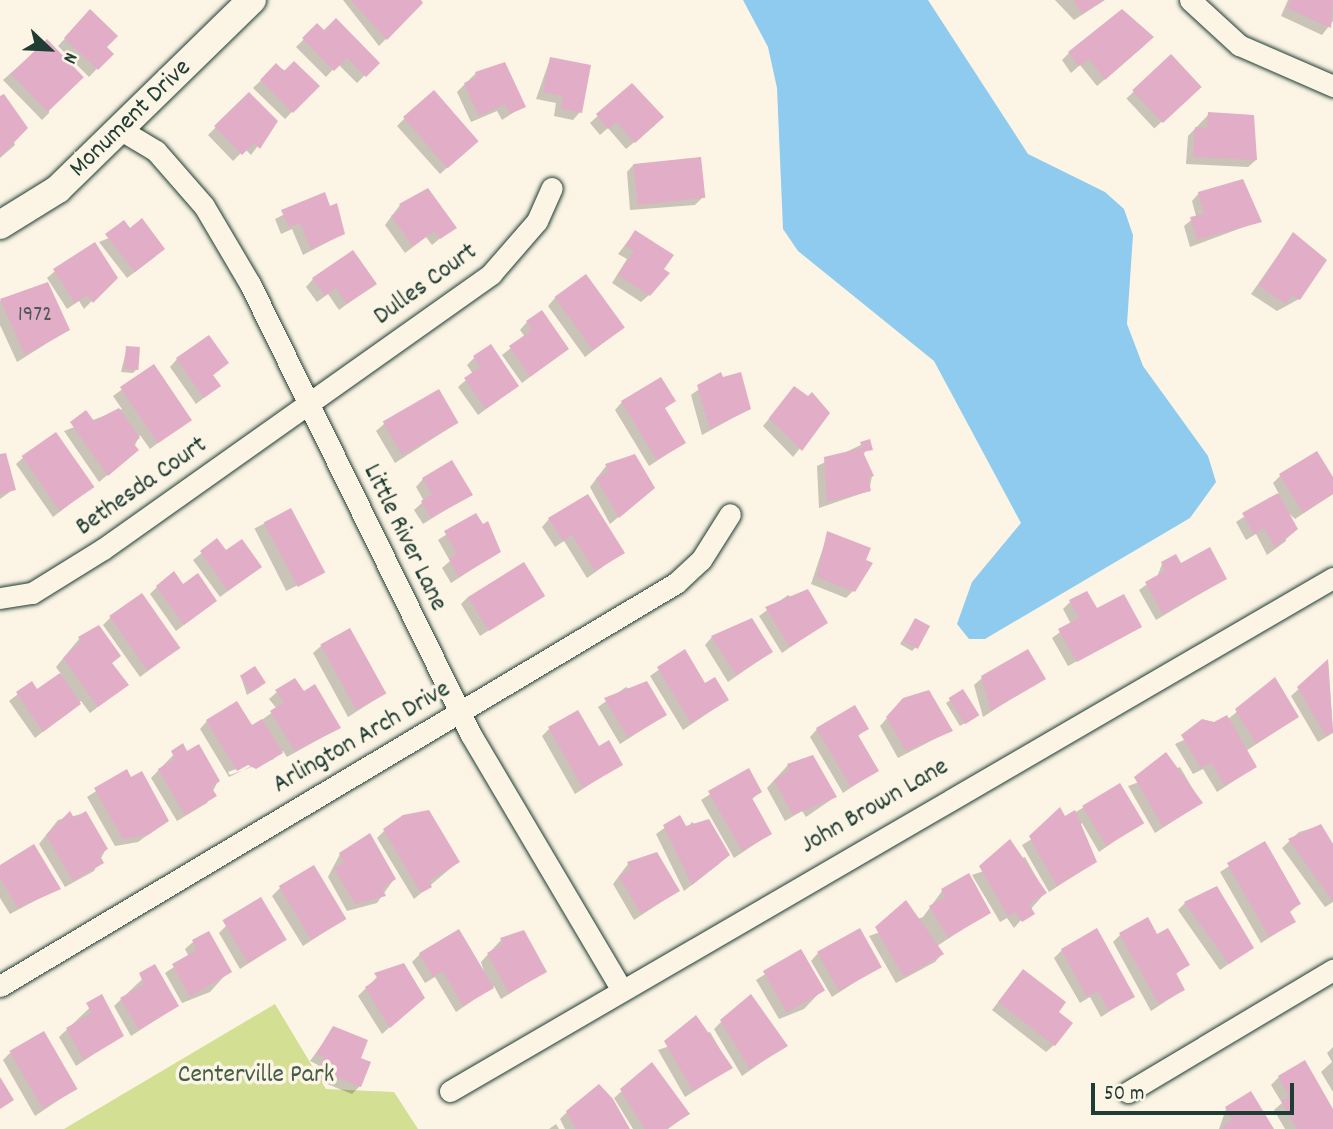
<!DOCTYPE html>
<style>
body{margin:0}
#map{position:relative;width:1333px;height:1129px;overflow:hidden;background:#fcf5e5;font-family:Dekko,sans-serif}
div>[style]{position:absolute}
.green>*{inset:0;background:#d3df92}
.water>*{inset:0;background:#8ecbee}
.shadow>*{inset:0;background:#0003;transform-origin:0 0}
.building>*{inset:0;background:#e2adc6;transform-origin:0 0}
.roads{filter:drop-shadow(0 0 2px #1f3d34) drop-shadow(0 0 2px #1f3d34)}
.minor>*{height:21px;margin:-10.5px;padding:0 10.5px;transform-origin:10.5px;border-radius:10.5px;background:#fcf5e5}
.tertiary>*{height:28px;margin:-14px;padding:0 14px;transform-origin:14px;border-radius:14px;background:#fcf5e5}
span{translate:-50% -50%;white-space:nowrap;text-align:center;line-height:1.15;-webkit-text-stroke:7px #fcf5e5;paint-order:stroke}
.number-label{font-size:23px;color:#505958}
.number-label span{-webkit-text-stroke-width:0}
.street-label{font-size:26px;color:#1f3d34}
.park-label{font-size:26px;color:#435d47}
.north{position:absolute;left:14px;top:14px;width:70px;height:70px;-webkit-text-stroke:5px #fcf5e5;paint-order:stroke;rotate:113deg;font-size:19px;font-weight:700;line-height:28px;text-align:center;color:#1f3d34}
.north::after{content:'';display:block;margin:auto;width:24px;height:32px;background:#1f3d34;clip-path:polygon(50% 0,100% 100%,50% 72%,0 100%)}
.scale{position:absolute;left:1091px;top:1083px;width:203px;height:32px;box-sizing:border-box;border:4px solid #1f3d34;border-top:0;padding-left:9px;font-size:21px;line-height:24px;white-space:nowrap;color:#1f3d34;-webkit-text-stroke:5px #fcf5e5;paint-order:stroke}
</style>
<div id="map">
<div class="green">
<div style="clip-path:polygon(275px 1004px,326px 1089px,394px 1092px,418px 1129px,64px 1129px)"></div>
</div>
<div class="water">
<div style="clip-path:polygon(743px 0,928px 0,1028px 154px,1105px 192px,1124px 209px,1133px 235px,1127px 324px,1143px 366px,1208px 456px,1216px 482px,1190px 518px,985px 639px,969px 639px,957px 624px,972px 582px,1021px 523px,934px 361px,798px 251px,783px 229px,777px 88px,768px 47px)"></div>
</div>
<div class="shadow">
<div style="clip-path:polygon(343px 0,419px 0,421px 3px,379px 46px)"></div>
<div style="clip-path:polygon(1055px 0,1105px 0,1074px 20px)"></div>
<div style="clip-path:polygon(1288px 0,1333px 0,1333px 21px,1322px 35px,1281px 16px)"></div>
<div style="clip-path:polygon(83px 19px,111px 54px,89px 77px,58px 46px)"></div>
<div style="clip-path:polygon(317px 26px,324px 33px,377px 63px,357px 83px,338px 64px,326px 77px,296px 47px)"></div>
<div style="clip-path:polygon(47px 41px,49px 113px,42px 120px,3px 80px)"></div>
<div style="clip-path:polygon(1145px 45px,1097px 86px,1080px 65px,1071px 73px,1062px 60px,1069px 53px)"></div>
<div style="left:1171px;top:57px;width:41px;height:61px;rotate:47deg"></div>
<div style="clip-path:polygon(550px 59px,580px 112px,573px 120px,554px 116px,556px 103px,536px 99px)"></div>
<div style="clip-path:polygon(276px 66px,317px 86px,285px 119px,253px 88px)"></div>
<div style="clip-path:polygon(476px 73px,523px 106px,502px 120px,497px 111px,471px 122px,457px 92px)"></div>
<div style="clip-path:polygon(632px 85px,655px 125px,626px 149px,608px 128px,600px 135px,590px 123px)"></div>
<div style="clip-path:polygon(249px 94px,276px 121px,251px 155px,245px 149px,233px 161px,208px 135px)"></div>
<div style="clip-path:polygon(0 99px,15px 145px,0 158px)"></div>
<div style="clip-path:polygon(1209px 114px,1256px 160px,1248px 167px,1186px 164px,1188px 136px)"></div>
<div style="clip-path:polygon(405px 118px,469px 148px,440px 174px,397px 126px)"></div>
<div style="clip-path:polygon(634px 164px,703px 197px,695px 205px,630px 210px,627px 172px)"></div>
<div style="clip-path:polygon(1199px 193px,1260px 221px,1190px 247px,1184px 226px,1196px 216px,1192px 201px)"></div>
<div style="clip-path:polygon(324px 194px,343px 234px,303px 255px,292px 229px,281px 234px,275px 219px)"></div>
<div style="clip-path:polygon(400px 205px,454px 227px,432px 245px,426px 237px,405px 253px,385px 225px)"></div>
<div style="clip-path:polygon(129px 230px,156px 256px,127px 278px,99px 242px)"></div>
<div style="clip-path:polygon(635px 232px,649px 295px,641px 302px,612px 283px,627px 259px,618px 254px)"></div>
<div style="clip-path:polygon(1293px 234px,1325px 260px,1299px 299px,1277px 311px,1251px 294px)"></div>
<div style="clip-path:polygon(55px 271px,115px 277px,84px 309px,79px 301px,67px 309px,47px 278px)"></div>
<div style="clip-path:polygon(313px 279px,374px 284px,339px 310px,328px 294px,317px 302px,306px 287px)"></div>
<div style="clip-path:polygon(47px 284px,68px 330px,17px 362px,0 325px,0 301px)"></div>
<div style="clip-path:polygon(555px 298px,623px 327px,585px 357px,548px 306px)"></div>
<div style="clip-path:polygon(527px 322px,567px 349px,522px 383px,502px 355px,525px 337px,520px 330px)"></div>
<div style="clip-path:polygon(127px 347px,136px 370px,133px 373px,121px 372px)"></div>
<div style="clip-path:polygon(474px 358px,517px 386px,478px 415px,458px 387px,473px 374px,467px 365px)"></div>
<div style="clip-path:polygon(177px 359px,227px 363px,212px 376px,219px 386px,196px 404px,170px 367px)"></div>
<div style="clip-path:polygon(153px 367px,190px 419px,150px 449px,140px 435px,129px 457px,99px 482px,64px 431px,122px 409px,113px 396px)"></div>
<div style="clip-path:polygon(720px 374px,749px 409px,702px 435px,691px 395px)"></div>
<div style="clip-path:polygon(794px 388px,828px 413px,793px 457px,763px 426px)"></div>
<div style="clip-path:polygon(673px 401px,664px 409px,684px 443px,649px 466px,615px 410px,622px 402px)"></div>
<div style="clip-path:polygon(457px 423px,395px 463px,376px 431px,384px 424px)"></div>
<div style="clip-path:polygon(869px 441px,863px 457px,872px 476px,869px 491px,819px 508px,817px 466px)"></div>
<div style="clip-path:polygon(0 456px,14px 489px,0 499px)"></div>
<div style="clip-path:polygon(24px 457px,92px 487px,53px 517px,16px 464px)"></div>
<div style="clip-path:polygon(606px 466px,645px 495px,610px 524px,590px 487px)"></div>
<div style="clip-path:polygon(1280px 476px,1333px 481px,1333px 494px,1295px 519px,1285px 510px,1286px 541px,1267px 555px,1256px 534px,1246px 540px,1236px 522px,1279px 494px,1273px 483px)"></div>
<div style="clip-path:polygon(423px 479px,471px 494px,423px 524px,414px 510px,424px 501px,416px 487px)"></div>
<div style="left:291px;top:510px;width:70px;height:41px;rotate:63deg"></div>
<div style="clip-path:polygon(476px 515px,499px 552px,451px 583px,442px 568px,450px 561px,438px 540px)"></div>
<div style="clip-path:polygon(549px 519px,622px 553px,587px 578px,564px 541px,555px 547px,542px 527px)"></div>
<div style="clip-path:polygon(828px 533px,853px 591px,846px 598px,811px 584px)"></div>
<div style="clip-path:polygon(217px 541px,225px 553px,260px 567px,220px 597px,193px 560px)"></div>
<div style="clip-path:polygon(1162px 564px,1225px 579px,1156px 620px,1139px 590px,1157px 577px)"></div>
<div style="clip-path:polygon(182px 586px,215px 601px,176px 631px,150px 594px,157px 587px)"></div>
<div style="clip-path:polygon(788px 595px,826px 622px,782px 653px,759px 616px)"></div>
<div style="clip-path:polygon(542px 596px,480px 636px,461px 604px,468px 597px)"></div>
<div style="clip-path:polygon(1070px 602px,1096px 610px,1140px 627px,1068px 666px,1052px 638px,1071px 624px,1063px 609px)"></div>
<div style="clip-path:polygon(111px 617px,178px 648px,140px 677px,103px 625px)"></div>
<div style="clip-path:polygon(915px 620px,915px 648px,912px 651px,900px 644px)"></div>
<div style="clip-path:polygon(712px 637px,771px 652px,728px 682px,705px 645px)"></div>
<div style="clip-path:polygon(79px 639px,119px 656px,111px 664px,126px 685px,90px 713px,81px 701px,35px 738px,9px 701px,31px 684px,37px 691px,61px 674px,56px 667px)"></div>
<div style="clip-path:polygon(321px 646px,384px 694px,348px 717px,313px 653px)"></div>
<div style="clip-path:polygon(684px 652px,704px 686px,727px 700px,683px 730px,650px 676px)"></div>
<div style="clip-path:polygon(1328px 662px,1333px 733px,1318px 742px,1291px 696px)"></div>
<div style="clip-path:polygon(241px 677px,261px 686px,247px 695px)"></div>
<div style="clip-path:polygon(982px 678px,1043px 678px,983px 717px,974px 685px)"></div>
<div style="clip-path:polygon(1275px 680px,1297px 717px,1246px 751px,1255px 767px,1217px 792px,1203px 769px,1193px 774px,1175px 744px,1227px 720px)"></div>
<div style="clip-path:polygon(626px 687px,665px 715px,620px 744px,598px 707px)"></div>
<div style="clip-path:polygon(evenodd,277px 692px,304px 694px,339px 728px,287px 757px,283px 751px,229px 777px,200px 729px,207px 721px,252px 727px,277px 709px,269px 699px,277px 692px,274px 755px,274px 759px,230px 775px,228px 772px,274px 755px)"></div>
<div style="clip-path:polygon(962px 692px,973px 718px,960px 726px,946px 703px)"></div>
<div style="clip-path:polygon(896px 708px,950px 731px,898px 758px,880px 726px)"></div>
<div style="clip-path:polygon(867px 728px,857px 737px,877px 770px,843px 793px,810px 737px,817px 729px)"></div>
<div style="clip-path:polygon(549px 729px,598px 748px,621px 764px,575px 794px,542px 736px)"></div>
<div style="clip-path:polygon(182px 746px,218px 781px,207px 803px,177px 821px,151px 778px)"></div>
<div style="clip-path:polygon(813px 757px,835px 797px,806px 817px,802px 811px,785px 821px,767px 788px,788px 765px)"></div>
<div style="clip-path:polygon(1180px 767px,1201px 803px,1155px 833px,1128px 786px)"></div>
<div style="clip-path:polygon(748px 770px,760px 792px,751px 800px,770px 834px,734px 858px,701px 800px)"></div>
<div style="clip-path:polygon(126px 772px,167px 821px,138px 842px,115px 846px,87px 797px)"></div>
<div style="clip-path:polygon(1084px 807px,1142px 822px,1099px 852px,1082px 823px,1076px 829px,1095px 862px,1049px 892px,1022px 845px)"></div>
<div style="clip-path:polygon(85px 813px,106px 849px,94px 871px,65px 887px,39px 844px,58px 820px)"></div>
<div style="clip-path:polygon(680px 817px,686px 829px,692px 822px,698px 827px,720px 863px,684px 891px,656px 834px)"></div>
<div style="clip-path:polygon(1320px 826px,1333px 847px,1333px 902px,1325px 907px,1282px 848px,1299px 832px)"></div>
<div style="clip-path:polygon(384px 831px,458px 862px,414px 899px,377px 838px)"></div>
<div style="clip-path:polygon(1264px 844px,1299px 904px,1289px 913px,1294px 922px,1261px 943px,1220px 872px)"></div>
<div style="clip-path:polygon(340px 854px,394px 879px,377px 903px,347px 911px,328px 877px)"></div>
<div style="clip-path:polygon(1025px 857px,1045px 893px,1014px 928px,1007px 918px,1000px 922px,972px 875px)"></div>
<div style="clip-path:polygon(628px 864px,678px 891px,634px 920px,613px 884px)"></div>
<div style="clip-path:polygon(0 867px,59px 888px,10px 914px,0 898px)"></div>
<div style="clip-path:polygon(968px 875px,989px 912px,937px 946px,942px 954px,935px 962px,896px 983px,869px 936px,923px 917px,942px 891px)"></div>
<div style="clip-path:polygon(280px 888px,344px 919px,303px 946px,272px 896px)"></div>
<div style="clip-path:polygon(1185px 903px,1252px 948px,1220px 970px,1178px 910px)"></div>
<div style="clip-path:polygon(226px 926px,285px 940px,240px 969px,219px 933px)"></div>
<div style="clip-path:polygon(523px 932px,545px 972px,501px 999px,494px 986px,456px 1012px,435px 977px,425px 983px,412px 962px,420px 954px,486px 978px,481px 962px,501px 940px)"></div>
<div style="clip-path:polygon(1120px 935px,1157px 936px,1187px 965px,1175px 975px,1183px 990px,1151px 1011px,1113px 942px)"></div>
<div style="clip-path:polygon(193px 942px,227px 973px,210px 992px,182px 1003px,165px 973px,189px 957px,185px 949px)"></div>
<div style="clip-path:polygon(1062px 950px,1133px 996px,1101px 1017px,1090px 997px,1080px 1003px,1054px 958px)"></div>
<div style="clip-path:polygon(801px 951px,823px 989px,804px 1009px,779px 1019px,756px 980px)"></div>
<div style="clip-path:polygon(818px 953px,880px 966px,832px 997px,811px 961px)"></div>
<div style="clip-path:polygon(155px 967px,177px 1006px,131px 1036px,114px 1006px)"></div>
<div style="clip-path:polygon(384px 970px,415px 1005px,382px 1034px,358px 996px)"></div>
<div style="clip-path:polygon(1016px 979px,1056px 1012px,1054px 1045px,1046px 1052px,992px 1010px)"></div>
<div style="clip-path:polygon(101px 997px,122px 1035px,76px 1066px,59px 1037px)"></div>
<div style="clip-path:polygon(721px 1022px,786px 1045px,742px 1076px,714px 1029px)"></div>
<div style="clip-path:polygon(334px 1028px,359px 1059px,360px 1086px,352px 1094px,312px 1078px,318px 1065px,310px 1061px)"></div>
<div style="clip-path:polygon(710px 1032px,731px 1068px,685px 1097px,658px 1050px)"></div>
<div style="clip-path:polygon(1333px 1047px,1333px 1092px,1321px 1072px,1332px 1062px,1327px 1053px)"></div>
<div style="clip-path:polygon(10px 1053px,75px 1089px,35px 1116px,3px 1060px)"></div>
<div style="clip-path:polygon(1279px 1077px,1333px 1113px,1333px 1129px,1285px 1129px,1274px 1110px,1282px 1103px,1271px 1085px)"></div>
<div style="clip-path:polygon(622px 1091px,688px 1114px,668px 1129px,633px 1129px,614px 1098px)"></div>
<div style="clip-path:polygon(1226px 1109px,1272px 1129px,1219px 1129px)"></div>
<div style="clip-path:polygon(567px 1112px,627px 1129px,565px 1129px,560px 1119px)"></div>
<div style="clip-path:polygon(556px 1124px,559px 1129px,549px 1129px)"></div>
</div>
<div class="building">
<div style="clip-path:polygon(351px 0,421px 0,423px 3px,387px 40px)"></div>
<div style="clip-path:polygon(1073px 0,1104px 0,1082px 14px)"></div>
<div style="clip-path:polygon(1291px 0,1333px 0,1331px 28px,1287px 8px)"></div>
<div style="clip-path:polygon(90px 9px,118px 36px,107px 47px,114px 54px,98px 70px,64px 38px)"></div>
<div style="clip-path:polygon(1122px 9px,1154px 37px,1105px 80px,1089px 59px,1079px 66px,1068px 52px)"></div>
<div style="clip-path:polygon(336px 18px,380px 63px,366px 77px,347px 58px,334px 71px,302px 38px,317px 23px,324px 30px)"></div>
<div style="left:47px;top:39px;width:53px;height:50px;rotate:46deg"></div>
<div style="left:1171px;top:54px;width:45px;height:53px;rotate:47deg"></div>
<div style="clip-path:polygon(550px 57px,591px 65px,582px 113px,561px 109px,563px 96px,543px 92px)"></div>
<div style="clip-path:polygon(294px 61px,320px 86px,293px 113px,260px 80px,276px 63px,284px 71px)"></div>
<div style="clip-path:polygon(505px 62px,526px 107px,510px 114px,505px 104px,479px 116px,464px 83px,477px 77px,475px 72px)"></div>
<div style="clip-path:polygon(632px 83px,664px 117px,635px 143px,616px 122px,608px 129px,596px 114px)"></div>
<div style="left:434px;top:90px;width:68px;height:41px;rotate:49deg"></div>
<div style="clip-path:polygon(249px 92px,278px 121px,260px 149px,254px 143px,242px 155px,214px 126px)"></div>
<div style="clip-path:polygon(4px 94px,28px 128px,0 157px,0 96px)"></div>
<div style="clip-path:polygon(1208px 112px,1254px 115px,1257px 160px,1193px 157px,1195px 127px,1207px 128px)"></div>
<div style="left:701px;top:157px;width:41px;height:68px;rotate:84deg"></div>
<div style="clip-path:polygon(1243px 179px,1262px 222px,1197px 240px,1190px 217px,1204px 214px,1198px 192px)"></div>
<div style="clip-path:polygon(428px 188px,457px 228px,440px 239px,435px 231px,413px 246px,391px 216px,402px 208px,399px 204px)"></div>
<div style="clip-path:polygon(325px 192px,330px 206px,337px 203px,345px 234px,311px 249px,300px 223px,289px 227px,281px 210px)"></div>
<div style="clip-path:polygon(142px 218px,165px 249px,135px 272px,105px 234px,124px 220px,130px 228px)"></div>
<div style="clip-path:polygon(635px 230px,674px 255px,664px 269px,670px 273px,650px 296px,618px 275px,634px 251px,625px 246px)"></div>
<div style="clip-path:polygon(1293px 232px,1327px 260px,1300px 300px,1292px 295px,1286px 304px,1258px 286px)"></div>
<div style="clip-path:polygon(95px 242px,118px 278px,93px 303px,87px 295px,75px 303px,53px 269px)"></div>
<div style="clip-path:polygon(353px 250px,377px 284px,347px 304px,336px 288px,325px 296px,312px 278px)"></div>
<div style="left:586px;top:274px;width:66px;height:39px;rotate:54deg"></div>
<div style="clip-path:polygon(48px 282px,70px 330px,25px 355px,0 299px)"></div>
<div style="clip-path:polygon(542px 310px,569px 349px,530px 377px,509px 346px,532px 330px,526px 321px)"></div>
<div style="clip-path:polygon(209px 335px,229px 363px,213px 375px,221px 386px,204px 398px,176px 358px)"></div>
<div style="clip-path:polygon(491px 344px,519px 386px,486px 409px,464px 378px,480px 367px,473px 356px)"></div>
<div style="left:126px;top:346px;width:14px;height:23px;rotate:4deg"></div>
<div style="left:154px;top:364px;width:68px;height:41px;rotate:56deg"></div>
<div style="clip-path:polygon(721px 372px,723px 377px,741px 372px,751px 409px,710px 429px,697px 385px)"></div>
<div style="clip-path:polygon(661px 377px,676px 401px,665px 408px,686px 443px,657px 460px,621px 401px)"></div>
<div style="clip-path:polygon(794px 386px,808px 396px,812px 392px,830px 413px,802px 451px,769px 418px)"></div>
<div style="left:439px;top:389px;width:39px;height:65px;rotate:60deg"></div>
<div style="clip-path:polygon(119px 408px,140px 438px,133px 443px,139px 450px,108px 476px,70px 422px,86px 410px,94px 421px)"></div>
<div style="left:56px;top:432px;width:67px;height:42px;rotate:55deg"></div>
<div style="clip-path:polygon(870px 439px,873px 450px,863px 452px,874px 476px,868px 478px,871px 491px,827px 502px,824px 457px,862px 448px,860px 442px)"></div>
<div style="clip-path:polygon(1317px 451px,1333px 477px,1333px 494px,1303px 513px,1279px 474px)"></div>
<div style="clip-path:polygon(6px 453px,16px 490px,0 494px,0 454px)"></div>
<div style="clip-path:polygon(635px 454px,655px 488px,619px 518px,596px 478px,609px 471px,605px 464px)"></div>
<div style="clip-path:polygon(452px 460px,473px 495px,431px 518px,421px 501px,432px 494px,422px 478px)"></div>
<div style="clip-path:polygon(1278px 493px,1298px 529px,1275px 548px,1264px 528px,1254px 534px,1242px 513px)"></div>
<div style="clip-path:polygon(588px 494px,625px 553px,595px 571px,572px 535px,563px 541px,548px 518px)"></div>
<div style="left:291px;top:508px;width:73px;height:31px;rotate:62deg"></div>
<div style="clip-path:polygon(476px 513px,483px 524px,488px 521px,501px 552px,459px 577px,449px 559px,457px 554px,444px 531px)"></div>
<div style="clip-path:polygon(827px 531px,871px 548px,866px 560px,873px 563px,855px 592px,817px 577px)"></div>
<div style="clip-path:polygon(217px 538px,226px 550px,242px 539px,262px 567px,228px 591px,200px 551px)"></div>
<div style="clip-path:polygon(1210px 547px,1227px 579px,1163px 614px,1145px 582px,1165px 571px,1161px 562px,1176px 554px,1181px 563px)"></div>
<div style="left:524px;top:562px;width:40px;height:66px;rotate:58deg"></div>
<div style="clip-path:polygon(174px 571px,183px 584px,198px 573px,217px 601px,184px 625px,156px 586px)"></div>
<div style="clip-path:polygon(808px 589px,828px 623px,790px 647px,765px 607px)"></div>
<div style="clip-path:polygon(1087px 591px,1097px 608px,1124px 594px,1142px 627px,1077px 662px,1058px 629px,1079px 618px,1069px 600px)"></div>
<div style="left:142px;top:593px;width:67px;height:40px;rotate:55deg"></div>
<div style="clip-path:polygon(752px 618px,773px 652px,736px 675px,711px 636px)"></div>
<div style="left:915px;top:618px;width:17px;height:26px;rotate:28deg"></div>
<div style="clip-path:polygon(99px 625px,121px 656px,112px 663px,129px 685px,98px 707px,63px 658px,81px 642px,78px 637px)"></div>
<div style="left:350px;top:628px;width:75px;height:34px;rotate:61deg"></div>
<div style="clip-path:polygon(685px 649px,705px 683px,715px 677px,729px 700px,691px 723px,657px 667px)"></div>
<div style="clip-path:polygon(1028px 649px,1046px 679px,991px 711px,981px 676px)"></div>
<div style="clip-path:polygon(1328px 659px,1333px 732px,1326px 736px,1297px 687px)"></div>
<div style="left:255px;top:666px;width:20px;height:18px;rotate:57deg"></div>
<div style="clip-path:polygon(60px 673px,81px 704px,43px 732px,16px 692px,32px 681px,37px 689px)"></div>
<div style="clip-path:polygon(1275px 677px,1299px 717px,1256px 744px,1235px 709px)"></div>
<div style="clip-path:polygon(295px 678px,304px 691px,315px 684px,341px 728px,295px 751px,270px 711px,284px 702px,275px 690px)"></div>
<div style="clip-path:polygon(647px 681px,667px 715px,628px 738px,604px 698px)"></div>
<div style="left:963px;top:689px;width:31px;height:17px;rotate:58deg"></div>
<div style="clip-path:polygon(929px 690px,953px 731px,906px 751px,886px 717px,903px 698px)"></div>
<div style="clip-path:polygon(237px 701px,252px 725px,262px 719px,283px 753px,256px 769px,248px 765px,237px 771px,206px 720px)"></div>
<div style="clip-path:polygon(855px 705px,869px 729px,858px 735px,879px 771px,851px 787px,816px 728px)"></div>
<div style="clip-path:polygon(578px 710px,599px 746px,609px 740px,623px 765px,583px 788px,548px 727px)"></div>
<div style="clip-path:polygon(1227px 715px,1257px 767px,1225px 786px,1211px 763px,1201px 768px,1181px 735px,1202px 719px,1214px 722px)"></div>
<div style="clip-path:polygon(183px 743px,187px 751px,199px 744px,220px 781px,211px 787px,217px 796px,185px 815px,158px 769px,175px 759px,171px 751px)"></div>
<div style="clip-path:polygon(1166px 752px,1203px 803px,1163px 827px,1134px 777px)"></div>
<div style="clip-path:polygon(813px 755px,837px 797px,793px 815px,774px 780px,790px 770px,787px 764px)"></div>
<div style="clip-path:polygon(749px 768px,762px 792px,752px 798px,772px 834px,742px 851px,708px 791px)"></div>
<div style="clip-path:polygon(127px 769px,131px 777px,142px 771px,169px 821px,148px 835px,123px 839px,94px 788px)"></div>
<div style="left:1120px;top:783px;width:47px;height:44px;rotate:59deg"></div>
<div style="clip-path:polygon(1060px 807px,1065px 816px,1075px 810px,1097px 862px,1057px 886px,1029px 836px)"></div>
<div style="clip-path:polygon(429px 810px,460px 862px,429px 881px,432px 887px,421px 893px,383px 829px,403px 815px)"></div>
<div style="clip-path:polygon(70px 811px,74px 818px,86px 811px,108px 849px,99px 854px,104px 863px,73px 881px,46px 835px)"></div>
<div style="clip-path:polygon(680px 815px,686px 826px,709px 819px,730px 855px,692px 885px,663px 825px)"></div>
<div style="clip-path:polygon(1321px 824px,1333px 844px,1333px 901px,1288px 839px)"></div>
<div style="clip-path:polygon(370px 833px,396px 879px,382px 888px,386px 896px,355px 904px,334px 868px,344px 863px,339px 853px)"></div>
<div style="clip-path:polygon(1010px 839px,1047px 893px,1029px 904px,1035px 914px,1022px 922px,1015px 912px,1008px 916px,979px 866px)"></div>
<div style="clip-path:polygon(1265px 841px,1301px 904px,1289px 910px,1296px 922px,1269px 937px,1227px 863px)"></div>
<div style="clip-path:polygon(34px 844px,61px 889px,18px 908px,0 878px,0 865px)"></div>
<div style="clip-path:polygon(657px 852px,680px 891px,641px 914px,619px 876px,631px 869px,627px 862px)"></div>
<div style="left:314px;top:865px;width:63px;height:41px;rotate:59deg"></div>
<div style="clip-path:polygon(969px 873px,991px 913px,948px 938px,929px 906px,945px 897px,941px 889px)"></div>
<div style="clip-path:polygon(1217px 886px,1254px 948px,1229px 964px,1184px 902px)"></div>
<div style="left:261px;top:897px;width:50px;height:45px;rotate:59deg"></div>
<div style="clip-path:polygon(906px 900px,944px 954px,904px 977px,875px 927px)"></div>
<div style="clip-path:polygon(1148px 917px,1157px 934px,1168px 928px,1190px 965px,1176px 973px,1185px 990px,1159px 1004px,1119px 933px)"></div>
<div style="left:860px;top:928px;width:45px;height:49px;rotate:61deg"></div>
<div style="clip-path:polygon(1097px 928px,1135px 997px,1109px 1011px,1098px 991px,1087px 997px,1061px 949px)"></div>
<div style="clip-path:polygon(459px 929px,494px 988px,463px 1006px,443px 971px,433px 977px,419px 953px)"></div>
<div style="clip-path:polygon(524px 930px,547px 972px,509px 993px,487px 953px,503px 944px,500px 938px)"></div>
<div style="clip-path:polygon(209px 931px,232px 972px,190px 997px,172px 964px,197px 950px,192px 940px)"></div>
<div style="left:801px;top:949px;width:48px;height:44px;rotate:60deg"></div>
<div style="clip-path:polygon(404px 963px,425px 998px,390px 1028px,365px 987px,378px 979px,374px 973px)"></div>
<div style="clip-path:polygon(155px 964px,179px 1006px,139px 1030px,120px 998px,144px 984px,139px 973px)"></div>
<div style="clip-path:polygon(1023px 969px,1066px 1002px,1059px 1012px,1073px 1023px,1055px 1046px,998px 1002px)"></div>
<div style="clip-path:polygon(102px 994px,124px 1036px,84px 1060px,66px 1028px,92px 1013px,86px 1003px)"></div>
<div style="clip-path:polygon(751px 994px,788px 1046px,750px 1069px,720px 1020px)"></div>
<div style="clip-path:polygon(696px 1015px,733px 1068px,693px 1091px,664px 1041px)"></div>
<div style="clip-path:polygon(333px 1026px,368px 1040px,361px 1058px,371px 1062px,361px 1087px,318px 1070px,324px 1057px,316px 1054px)"></div>
<div style="left:44px;top:1031px;width:67px;height:40px;rotate:60deg"></div>
<div style="clip-path:polygon(1305px 1060px,1333px 1109px,1333px 1129px,1297px 1129px,1281px 1101px,1290px 1097px,1278px 1076px)"></div>
<div style="clip-path:polygon(652px 1062px,690px 1114px,666px 1129px,645px 1129px,620px 1089px)"></div>
<div style="clip-path:polygon(0 1077px,14px 1100px,0 1109px)"></div>
<div style="clip-path:polygon(599px 1084px,613px 1099px,630px 1129px,576px 1129px,566px 1111px)"></div>
<div style="clip-path:polygon(1251px 1091px,1274px 1129px,1221px 1129px,1232px 1119px,1225px 1107px)"></div>
</div>
<div class="roads">
<div class="minor">
<div style="left:1190px;top:0;width:67px;rotate:42.6deg"></div>
<div style="left:1239px;top:45px;width:103px;rotate:23.6deg"></div>
<div style="left:121px;top:130px;width:41px;rotate:31deg"></div>
<div style="left:156px;top:151px;width:73px;rotate:48.9deg"></div>
<div style="left:204px;top:206px;width:91px;rotate:59.5deg"></div>
<div style="left:250px;top:284px;width:502px;rotate:63.89deg"></div>
<div style="left:471px;top:735px;width:295px;rotate:59.4deg"></div>
<div style="left:0;top:598px;width:32px;rotate:-9deg"></div>
<div style="left:32px;top:593px;width:84px;rotate:-31.8deg"></div>
<div style="left:103px;top:549px;width:476px;rotate:-35.3deg"></div>
<div style="left:491px;top:274px;width:70px;rotate:-49deg"></div>
<div style="left:537px;top:221px;width:36px;rotate:-66deg"></div>
<div style="left:0;top:986px;width:787px;rotate:-30.8deg"></div>
<div style="left:676px;top:583px;width:34px;rotate:-43deg"></div>
<div style="left:701px;top:560px;width:54px;rotate:-57.8deg"></div>
<div style="left:450px;top:1091px;width:1021px;rotate:-30.16deg"></div>
<div style="left:1128px;top:1092px;width:239px;rotate:-30.8deg"></div>
</div>
<div class="tertiary">
<div style="left:0;top:225px;width:68px;rotate:-31.8deg"></div>
<div style="left:58px;top:189px;width:271px;rotate:-44.3deg"></div>
</div>
</div>
<div class="number-label">
<span style="left:35px;top:316px">1972</span>
</div>
<div class="street-label">
<span style="left:131px;top:119px;rotate:-44deg">Monument Drive</span>
<span style="left:426px;top:285px;rotate:-36deg">Dulles Court</span>
<span style="left:142px;top:487px;rotate:-35deg">Bethesda Court</span>
<span style="left:404px;top:538px;rotate:64deg">Little River Lane</span>
<span style="left:362px;top:738px;rotate:-30deg">Arlington Arch Drive</span>
<span style="left:875px;top:807px;rotate:-30deg">John Brown Lane</span>
</div>
<div class="park-label">
<span style="left:256px;top:1076px">Centerville Park</span>
</div>
<div class="north">N</div>
<div class="scale">50 m</div>
</div>
